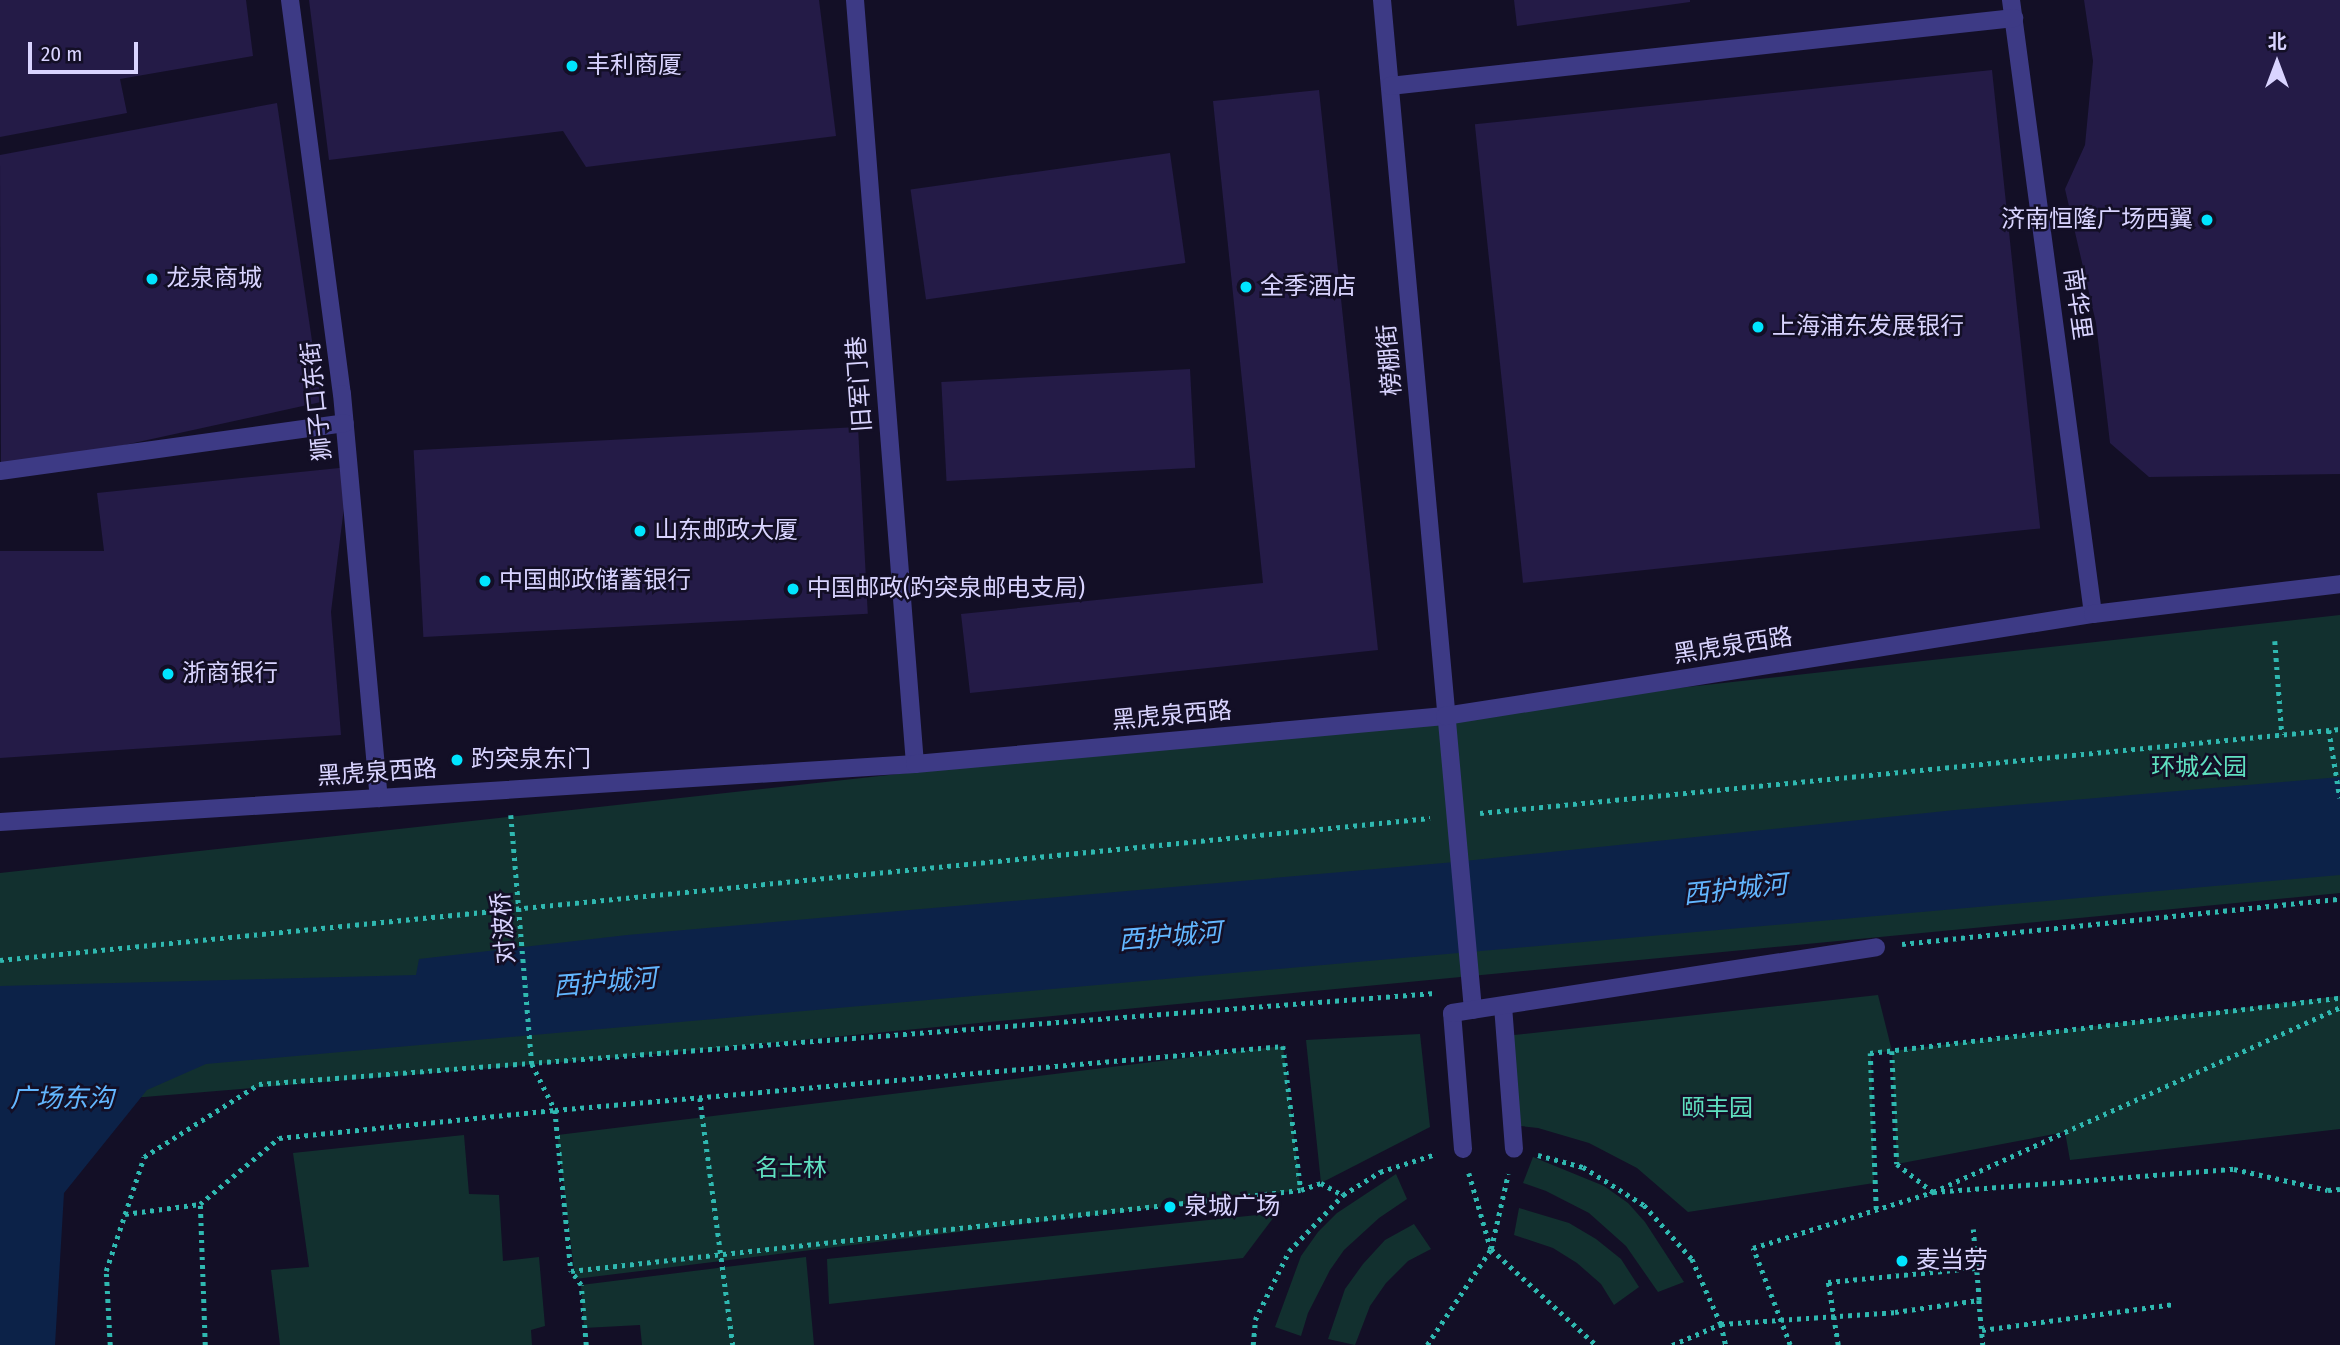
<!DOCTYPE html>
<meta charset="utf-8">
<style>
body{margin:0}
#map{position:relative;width:2340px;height:1345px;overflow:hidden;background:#130f26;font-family:"Fira Sans Condensed","Noto Sans SC",sans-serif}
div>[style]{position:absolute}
.green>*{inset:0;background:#12302f;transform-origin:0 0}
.water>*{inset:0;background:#0c2248}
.building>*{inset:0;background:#241b47;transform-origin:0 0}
.path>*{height:4.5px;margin-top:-2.25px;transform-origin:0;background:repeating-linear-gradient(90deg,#2fb8b0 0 3.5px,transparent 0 8.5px)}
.minor>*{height:18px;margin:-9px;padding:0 9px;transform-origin:9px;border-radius:9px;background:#3d3a85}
.dots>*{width:19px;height:19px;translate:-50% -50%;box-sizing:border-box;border:4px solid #130f26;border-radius:50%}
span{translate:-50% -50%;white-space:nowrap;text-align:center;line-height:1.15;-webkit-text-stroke:5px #130f26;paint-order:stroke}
.poi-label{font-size:24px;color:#d9d4ff}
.left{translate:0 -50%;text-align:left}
.right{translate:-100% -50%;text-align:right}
.street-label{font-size:24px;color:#d9d4ff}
.park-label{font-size:24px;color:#5fe0c0}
.water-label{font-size:26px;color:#62b6ff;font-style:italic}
.north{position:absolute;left:2242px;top:28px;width:70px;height:70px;-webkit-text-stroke:5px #130f26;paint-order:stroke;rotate:0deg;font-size:19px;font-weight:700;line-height:28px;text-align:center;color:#d9d4ff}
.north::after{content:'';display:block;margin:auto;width:24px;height:32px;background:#d9d4ff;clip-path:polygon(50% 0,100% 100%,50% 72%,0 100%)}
.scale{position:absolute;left:28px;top:42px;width:110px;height:32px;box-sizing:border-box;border:4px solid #d9d4ff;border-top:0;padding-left:9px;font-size:21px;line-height:24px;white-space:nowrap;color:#d9d4ff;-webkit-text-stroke:5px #130f26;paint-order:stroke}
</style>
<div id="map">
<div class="green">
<div style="clip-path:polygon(2340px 615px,2340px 893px,634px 1056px,144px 1097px,0 1102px,0 873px)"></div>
<div style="clip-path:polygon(1878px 995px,1892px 1051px,2340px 996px,2340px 1129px,2070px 1160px,2065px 1132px,1897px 1164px,1892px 1051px,1871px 1053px,1874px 1183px,1688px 1212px,1637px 1168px,1589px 1143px,1538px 1128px,1512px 1125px,1505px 1036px)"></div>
<div style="clip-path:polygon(1420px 1034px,1430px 1127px,1321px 1183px,1306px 1040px)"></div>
<div style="left:1283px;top:1046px;width:145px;height:731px;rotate:83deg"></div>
<div style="clip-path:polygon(464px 1135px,469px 1194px,499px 1195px,503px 1261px,539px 1257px,545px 1326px,531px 1330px,532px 1345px,280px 1345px,271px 1270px,309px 1267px,293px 1153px)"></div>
<div style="clip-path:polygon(1533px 1157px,1604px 1186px,1628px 1203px,1645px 1222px,1684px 1282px,1658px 1292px,1626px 1246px,1589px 1213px,1546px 1191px,1523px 1183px)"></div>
<div style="clip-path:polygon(1396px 1174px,1407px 1199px,1379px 1218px,1344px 1250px,1330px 1270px,1308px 1313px,1301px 1336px,1275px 1327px,1301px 1256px,1318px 1232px,1337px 1213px)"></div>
<div style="clip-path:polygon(1519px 1208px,1569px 1223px,1596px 1239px,1621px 1259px,1639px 1287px,1614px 1305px,1601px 1284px,1577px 1263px,1553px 1248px,1514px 1235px)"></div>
<div style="clip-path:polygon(1277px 1213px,1243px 1258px,829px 1304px,827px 1259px)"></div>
<div style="clip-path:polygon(1414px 1224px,1431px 1249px,1408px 1261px,1386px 1283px,1370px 1306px,1355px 1345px,1328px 1339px,1345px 1289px,1363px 1264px,1385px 1240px)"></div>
<div style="clip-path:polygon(806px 1257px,814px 1345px,642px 1345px,640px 1325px,584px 1328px,581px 1285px)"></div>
</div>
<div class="water">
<div style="clip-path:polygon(2340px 777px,2340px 875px,206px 1064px,147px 1090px,64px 1193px,55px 1345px,0 1345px,0 986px,416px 975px,419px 959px,627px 935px,1455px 862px,1955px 810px)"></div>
</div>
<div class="building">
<div style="clip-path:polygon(0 0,246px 0,253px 56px,120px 79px,127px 113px,0 137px)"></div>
<div style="clip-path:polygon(309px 0,819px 0,836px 136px,586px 167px,563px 131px,329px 160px)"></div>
<div style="clip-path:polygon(1514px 0,1690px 0,1690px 2px,1517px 26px)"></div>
<div style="clip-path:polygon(2084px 0,2340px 0,2340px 474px,2149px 477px,2110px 443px,2096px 323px,2065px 189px,2085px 145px,2093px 61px)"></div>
<div style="left:1992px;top:70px;width:461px;height:520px;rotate:84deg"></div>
<div style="clip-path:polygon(1319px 90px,1378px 650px,970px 693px,961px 614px,1263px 583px,1213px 101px)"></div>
<div style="clip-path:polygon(277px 103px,321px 402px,1px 472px,0 155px)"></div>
<div style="left:1170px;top:153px;width:111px;height:262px;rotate:82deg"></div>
<div style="left:1190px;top:369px;width:99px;height:249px;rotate:87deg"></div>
<div style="left:858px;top:427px;width:187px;height:445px;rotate:87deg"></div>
<div style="clip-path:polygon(349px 467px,331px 612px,341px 735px,0 758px,0 551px,104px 551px,97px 493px)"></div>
</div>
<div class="path">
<div style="left:2275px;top:641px;width:94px;rotate:85.7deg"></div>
<div style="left:2329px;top:730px;width:69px;rotate:80.8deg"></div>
<div style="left:1480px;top:813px;width:864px;rotate:-5.58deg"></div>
<div style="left:511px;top:815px;width:250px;rotate:85.2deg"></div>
<div style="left:532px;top:1064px;width:51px;rotate:63.4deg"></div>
<div style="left:555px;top:1110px;width:731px;rotate:-5.02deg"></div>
<div style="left:1283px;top:1046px;width:145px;rotate:82.9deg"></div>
<div style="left:1902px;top:944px;width:440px;rotate:-5.9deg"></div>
<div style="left:0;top:960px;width:1437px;rotate:-5.67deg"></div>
<div style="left:1892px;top:1051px;width:113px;rotate:87.5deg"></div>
<div style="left:1897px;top:1164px;width:46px;rotate:37.9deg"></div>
<div style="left:1933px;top:1192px;width:302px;rotate:-4.4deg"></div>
<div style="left:2234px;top:1169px;width:96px;rotate:12.6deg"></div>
<div style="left:2328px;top:1190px;width:12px;rotate:-5deg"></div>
<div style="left:700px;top:1098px;width:249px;rotate:82.4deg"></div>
<div style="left:1538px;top:1155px;width:47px;rotate:14.9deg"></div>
<div style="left:1583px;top:1167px;width:72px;rotate:31.9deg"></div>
<div style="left:1644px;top:1205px;width:72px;rotate:48.4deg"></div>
<div style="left:1692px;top:1259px;width:71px;rotate:66deg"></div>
<div style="left:1721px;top:1324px;width:22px;rotate:77deg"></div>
<div style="left:1469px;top:1173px;width:79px;rotate:73.9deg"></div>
<div style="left:1491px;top:1249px;width:77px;rotate:-77.2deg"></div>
<div style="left:1876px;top:1209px;width:156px;rotate:-92.2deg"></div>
<div style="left:1870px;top:1053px;width:473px;rotate:-6.7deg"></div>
<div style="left:125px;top:1214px;width:76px;rotate:-7.6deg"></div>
<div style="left:1979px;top:1300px;width:45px;rotate:84.9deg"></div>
<div style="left:1982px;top:1330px;width:194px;rotate:-7.7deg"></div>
<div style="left:110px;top:1345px;width:74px;rotate:-93.1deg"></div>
<div style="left:106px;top:1271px;width:120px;rotate:-71.6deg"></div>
<div style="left:144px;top:1157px;width:136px;rotate:-32.4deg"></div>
<div style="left:259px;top:1084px;width:1179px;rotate:-4.43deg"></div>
<div style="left:205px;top:1345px;width:141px;rotate:-92deg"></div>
<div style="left:200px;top:1204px;width:103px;rotate:-39.9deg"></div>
<div style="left:279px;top:1138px;width:277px;rotate:-5.8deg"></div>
<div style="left:555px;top:1110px;width:162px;rotate:84.3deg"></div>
<div style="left:586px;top:1345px;width:60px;rotate:-94.8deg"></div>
<div style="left:581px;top:1285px;width:17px;rotate:-126deg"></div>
<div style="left:571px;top:1271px;width:734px;rotate:-6.33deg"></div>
<div style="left:1301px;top:1190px;width:21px;rotate:-19deg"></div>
<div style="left:1321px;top:1183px;width:25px;rotate:29deg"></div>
<div style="left:1253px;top:1345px;width:25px;rotate:-85deg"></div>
<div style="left:1255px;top:1320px;width:77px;rotate:-63.8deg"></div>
<div style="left:1289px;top:1251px;width:78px;rotate:-46deg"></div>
<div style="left:1343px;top:1195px;width:44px;rotate:-31.9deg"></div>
<div style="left:1380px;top:1172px;width:59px;rotate:-17.8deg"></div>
<div style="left:1427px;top:1345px;width:115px;rotate:-56.3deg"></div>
<div style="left:1491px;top:1249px;width:142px;rotate:42.4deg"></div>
<div style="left:1672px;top:1345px;width:53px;rotate:-23.2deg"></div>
<div style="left:1721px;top:1324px;width:174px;rotate:-3.9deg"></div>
<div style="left:1895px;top:1312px;width:85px;rotate:-8.1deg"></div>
<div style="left:1979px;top:1300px;width:71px;rotate:-94.8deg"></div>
<div style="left:1790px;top:1345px;width:104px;rotate:-110.9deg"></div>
<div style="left:1753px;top:1248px;width:189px;rotate:-17.3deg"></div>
<div style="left:1933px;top:1192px;width:447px;rotate:-24.4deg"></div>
<div style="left:1838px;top:1345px;width:64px;rotate:-99deg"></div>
<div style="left:1828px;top:1282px;width:150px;rotate:-5.4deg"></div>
</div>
<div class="minor">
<div style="left:290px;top:0;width:397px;rotate:82.5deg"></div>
<div style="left:342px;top:394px;width:406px;rotate:84.8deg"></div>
<div style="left:855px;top:0;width:766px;rotate:85.51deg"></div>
<div style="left:1382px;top:0;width:1014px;rotate:84.85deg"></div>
<div style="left:2011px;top:0;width:619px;rotate:82.39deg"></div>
<div style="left:1390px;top:86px;width:628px;rotate:-6.22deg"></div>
<div style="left:0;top:471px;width:348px;rotate:-7.9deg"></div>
<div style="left:0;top:822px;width:917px;rotate:-3.63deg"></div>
<div style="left:915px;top:764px;width:532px;rotate:-5.17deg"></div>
<div style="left:1445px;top:716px;width:656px;rotate:-8.95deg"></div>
<div style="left:2093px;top:614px;width:249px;rotate:-6.9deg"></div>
<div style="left:1503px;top:1006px;width:143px;rotate:85.6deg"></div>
<div style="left:1463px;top:1149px;width:136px;rotate:-94.6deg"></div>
<div style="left:1452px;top:1013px;width:429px;rotate:-8.8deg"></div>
</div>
<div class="dots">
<div style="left:572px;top:66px;background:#00e5ff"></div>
<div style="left:2207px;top:220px;background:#00e5ff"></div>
<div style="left:152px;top:279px;background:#00e5ff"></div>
<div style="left:1246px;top:287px;background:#00e5ff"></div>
<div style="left:1758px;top:327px;background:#00e5ff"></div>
<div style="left:640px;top:531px;background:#00e5ff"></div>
<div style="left:485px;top:581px;background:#00e5ff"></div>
<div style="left:793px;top:589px;background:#00e5ff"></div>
<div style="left:168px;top:674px;background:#00e5ff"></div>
<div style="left:457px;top:760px;background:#00e5ff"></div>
<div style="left:1170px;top:1207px;background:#00e5ff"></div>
<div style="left:1902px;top:1261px;background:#00e5ff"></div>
</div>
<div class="poi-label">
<span class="left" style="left:586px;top:66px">丰利商厦</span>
<span class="right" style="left:2193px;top:220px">济南恒隆广场西翼</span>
<span class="left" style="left:166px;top:279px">龙泉商城</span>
<span class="left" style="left:1260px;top:287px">全季酒店</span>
<span class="left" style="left:1772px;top:327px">上海浦东发展银行</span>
<span class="left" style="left:654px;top:531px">山东邮政大厦</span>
<span class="left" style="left:499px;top:581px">中国邮政储蓄银行</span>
<span class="left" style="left:807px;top:589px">中国邮政(趵突泉邮电支局)</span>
<span class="left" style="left:182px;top:674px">浙商银行</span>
<span class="left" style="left:471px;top:760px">趵突泉东门</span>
<span class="left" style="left:1184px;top:1207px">泉城广场</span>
<span class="left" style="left:1916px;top:1261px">麦当劳</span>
</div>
<div class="street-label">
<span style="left:2077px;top:304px;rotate:82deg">南华里</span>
<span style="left:1390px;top:360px;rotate:-95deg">榜棚街</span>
<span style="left:860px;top:384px;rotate:-94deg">旧军门巷</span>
<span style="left:317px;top:401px;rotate:-96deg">狮子口东街</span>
<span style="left:1733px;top:646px;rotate:-9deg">黑虎泉西路</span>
<span style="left:1172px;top:716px;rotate:-5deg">黑虎泉西路</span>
<span style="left:377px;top:773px;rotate:-4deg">黑虎泉西路</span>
<span style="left:504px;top:928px;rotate:-95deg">对波桥</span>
</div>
<div class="park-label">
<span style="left:2199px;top:768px">环城公园</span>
<span style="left:1717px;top:1109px">颐丰园</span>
<span style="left:791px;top:1169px">名士林</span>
</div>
<div class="water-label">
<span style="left:1735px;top:890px;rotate:-6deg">西护城河</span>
<span style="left:1170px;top:937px;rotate:-5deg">西护城河</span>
<span style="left:605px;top:983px;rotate:-5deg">西护城河</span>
<span style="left:62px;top:1099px">广场东沟</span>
</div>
<div class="north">北</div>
<div class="scale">20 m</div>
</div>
